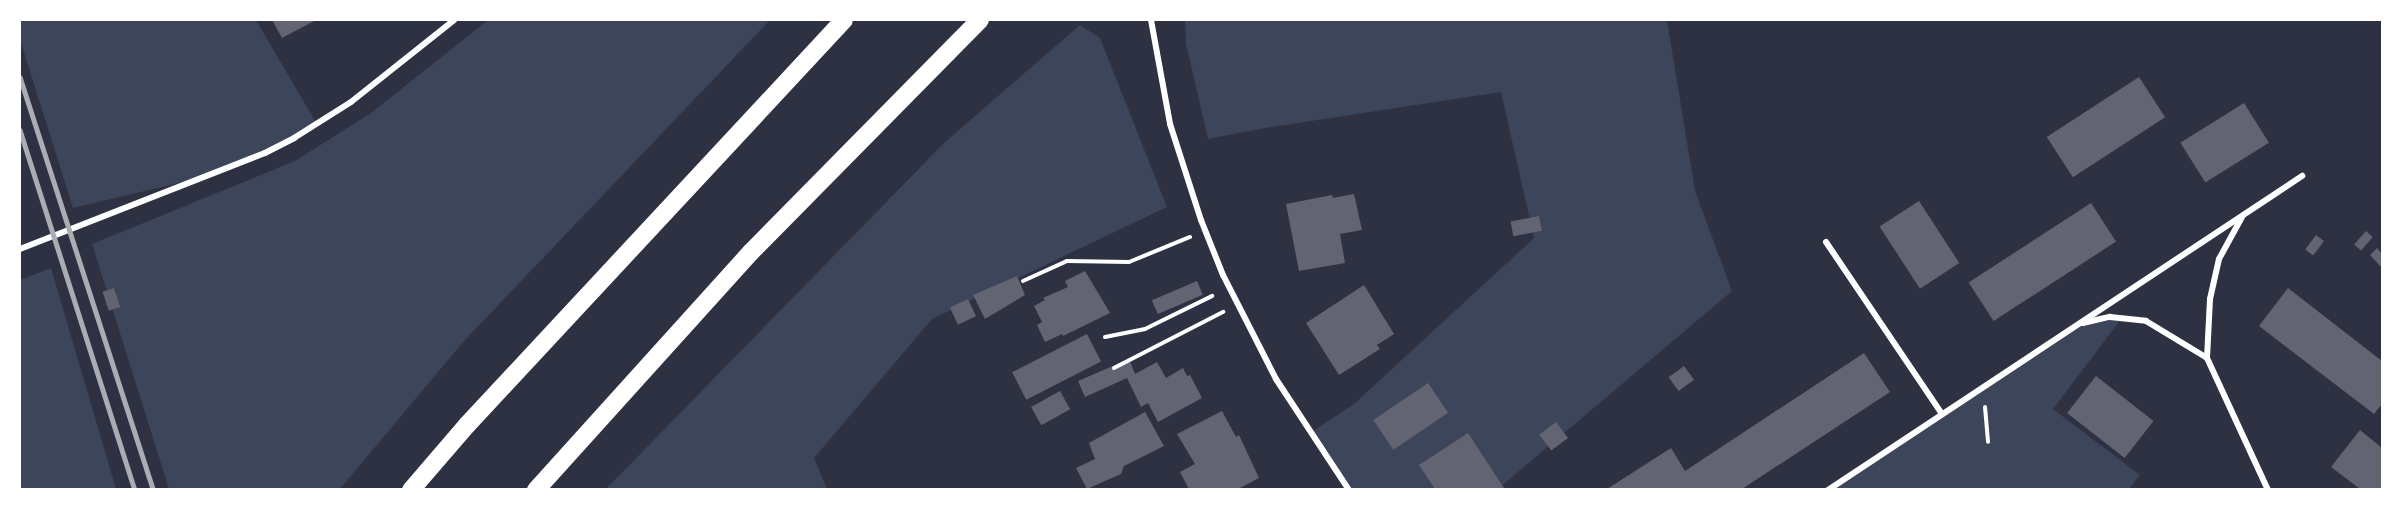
<!DOCTYPE html>
<style>
body{margin:0}
#map{position:relative;width:2402px;height:509px;overflow:hidden;background:#2d3142;font-family:Arial,sans-serif}
div>[style]{position:absolute}
.green>*{inset:0;background:#3c4559}
.building>*{inset:0;background:#626471;transform-origin:0 0}
.path>*{height:4px;margin:-2px;padding:0 2px;transform-origin:2px;border-radius:2px;background:#fff}
.minor>*{height:6px;margin:-3px;padding:0 3px;transform-origin:3px;border-radius:3px;background:#fff}
.motorway>*{height:18px;margin:-9px;padding:0 9px;transform-origin:9px;border-radius:9px;background:#fff}
.rail>*{height:4.5px;margin:-2.25px;padding:0 2.25px;transform-origin:2.25px;border-radius:2.25px;background:#abadb3}
span{translate:-50% -50%;white-space:nowrap;text-align:center;line-height:1.15;-webkit-text-stroke:5px #fff;paint-order:stroke}
.frame{position:absolute;inset:0;border:21px solid #fff;pointer-events:none}
</style>
<div id="map">
<div class="green">
<div style="clip-path:polygon(20px 20px,256px 20px,317px 124px,294px 138px,196px 179px,73px 208px,20px 40px)"></div>
<div style="clip-path:polygon(488px 20px,770px 20px,464px 341px,340px 489px,169px 489px,92px 244px,295px 161px,371px 113px)"></div>
<div style="clip-path:polygon(1185px 20px,1667px 20px,1695px 191px,1732px 291px,1498px 489px,1349px 489px,1310px 433px,1354px 404px,1534px 238px,1501px 92px,1265px 128px,1208px 139px,1186px 44px)"></div>
<div style="clip-path:polygon(1080px 25px,1100px 38px,1167px 207px,932px 319px,814px 458px,827px 489px,605px 490px,944px 143px)"></div>
<div style="clip-path:polygon(51px 268px,116px 489px,20px 489px,20px 280px)"></div>
<div style="clip-path:polygon(2122px 318px,2053px 409px,2140px 475px,2129px 489px,1829px 490px,2078px 324px)"></div>
</div>
<div class="building">
<div style="clip-path:polygon(272px 20px,316px 20px,282px 38px)"></div>
<div style="left:2139px;top:77px;width:48px;height:110px;rotate:57deg"></div>
<div style="left:2244px;top:103px;width:47px;height:75px;rotate:58deg"></div>
<div style="clip-path:polygon(1354px 194px,1362px 230px,1340px 234px,1345px 263px,1299px 271px,1286px 204px,1332px 195px,1333px 198px)"></div>
<div style="left:1919px;top:201px;width:74px;height:47px;rotate:57deg"></div>
<div style="left:2091px;top:203px;width:46px;height:146px;rotate:57deg"></div>
<div style="left:1539px;top:216px;width:15px;height:29px;rotate:79deg"></div>
<div style="left:2366px;top:231px;width:9px;height:18px;rotate:41deg"></div>
<div style="left:2316px;top:235px;width:10px;height:18px;rotate:37deg"></div>
<div style="clip-path:polygon(2377px 248px,2382px 254px,2382px 268px,2370px 255px)"></div>
<div style="clip-path:polygon(1085px 271px,1110px 313px,1063px 336px,1062px 334px,1045px 342px,1037px 325px,1042px 322px,1034px 306px,1045px 300px,1043px 298px,1068px 287px,1065px 281px)"></div>
<div style="clip-path:polygon(1017px 276px,1025px 295px,985px 319px,973px 295px)"></div>
<div style="left:1197px;top:281px;width:15px;height:49px;rotate:67deg"></div>
<div style="clip-path:polygon(1364px 285px,1394px 334px,1377px 345px,1380px 349px,1339px 375px,1306px 323px)"></div>
<div style="left:114px;top:288px;width:20px;height:12px;rotate:72deg"></div>
<div style="clip-path:polygon(2288px 288px,2382px 361px,2382px 404px,2374px 414px,2259px 326px)"></div>
<div style="left:968px;top:299px;width:19px;height:20px;rotate:65deg"></div>
<div style="left:1087px;top:334px;width:31px;height:84px;rotate:63deg"></div>
<div style="clip-path:polygon(1864px 353px,1890px 392px,1742px 489px,1607px 489px,1671px 448px,1685px 471px)"></div>
<div style="clip-path:polygon(1129px 359px,1135px 374px,1157px 362px,1166px 378px,1183px 368px,1187px 376px,1190px 375px,1202px 398px,1158px 422px,1148px 403px,1141px 407px,1127px 378px,1085px 397px,1078px 381px)"></div>
<div style="left:1684px;top:366px;width:17px;height:19px;rotate:54deg"></div>
<div style="left:2096px;top:376px;width:73px;height:47px;rotate:38deg"></div>
<div style="left:1428px;top:383px;width:36px;height:66px;rotate:56deg"></div>
<div style="left:1060px;top:391px;width:21px;height:33px;rotate:61deg"></div>
<div style="clip-path:polygon(1222px 411px,1236px 437px,1239px 435px,1259px 478px,1238px 489px,1189px 489px,1180px 472px,1195px 464px,1177px 434px)"></div>
<div style="clip-path:polygon(1145px 412px,1164px 446px,1124px 466px,1121px 474px,1087px 489px,1076px 468px,1095px 459px,1089px 443px)"></div>
<div style="left:1556px;top:422px;width:20px;height:21px;rotate:53deg"></div>
<div style="clip-path:polygon(2360px 430px,2382px 448px,2382px 489px,2360px 489px,2331px 467px)"></div>
<div style="clip-path:polygon(1468px 433px,1504px 488px,1502px 489px,1435px 489px,1419px 465px)"></div>
</div>
<div class="path">
<div style="left:1023px;top:281px;width:48px;rotate:-24.4deg"></div>
<div style="left:1067px;top:261px;width:62px;rotate:0.9deg"></div>
<div style="left:1129px;top:262px;width:66px;rotate:-22.3deg"></div>
<div style="left:1105px;top:337px;width:41px;rotate:-11.3deg"></div>
<div style="left:1145px;top:329px;width:75px;rotate:-26.2deg"></div>
<div style="left:1114px;top:368px;width:123px;rotate:-27.2deg"></div>
<div style="left:1985px;top:407px;width:35px;rotate:85deg"></div>
</div>
<div class="minor">
<div style="left:1151px;top:20px;width:106px;rotate:79.6deg"></div>
<div style="left:1170px;top:124px;width:101px;rotate:72.1deg"></div>
<div style="left:1201px;top:220px;width:59px;rotate:68.2deg"></div>
<div style="left:1223px;top:275px;width:117px;rotate:63deg"></div>
<div style="left:1276px;top:379px;width:133px;rotate:56.7deg"></div>
<div style="left:2242px;top:217px;width:48px;rotate:118.7deg"></div>
<div style="left:2219px;top:259px;width:41px;rotate:102.7deg"></div>
<div style="left:2210px;top:299px;width:59px;rotate:92.9deg"></div>
<div style="left:2207px;top:358px;width:145px;rotate:65.2deg"></div>
<div style="left:1826px;top:242px;width:207px;rotate:56deg"></div>
<div style="left:20px;top:249px;width:263px;rotate:-21.4deg"></div>
<div style="left:265px;top:153px;width:33px;rotate:-27deg"></div>
<div style="left:294px;top:138px;width:67px;rotate:-32.3deg"></div>
<div style="left:351px;top:102px;width:132px;rotate:-38.5deg"></div>
<div style="left:2083px;top:323px;width:28px;rotate:-13deg"></div>
<div style="left:2110px;top:317px;width:36px;rotate:6deg"></div>
<div style="left:2146px;top:321px;width:71px;rotate:31.2deg"></div>
<div style="left:1828px;top:490px;width:569px;rotate:-33.52deg"></div>
</div>
<div class="motorway">
<div style="left:411px;top:490px;width:86px;rotate:-49.3deg"></div>
<div style="left:467px;top:425px;width:553px;rotate:-47.05deg"></div>
<div style="left:536px;top:490px;width:321px;rotate:-47.9deg"></div>
<div style="left:751px;top:252px;width:326px;rotate:-45.4deg"></div>
</div>
<div class="rail">
<div style="left:20px;top:77px;width:434px;rotate:72.1deg"></div>
<div style="left:20px;top:130px;width:378px;rotate:72.3deg"></div>
</div>
<div class="frame"></div>
</div>
